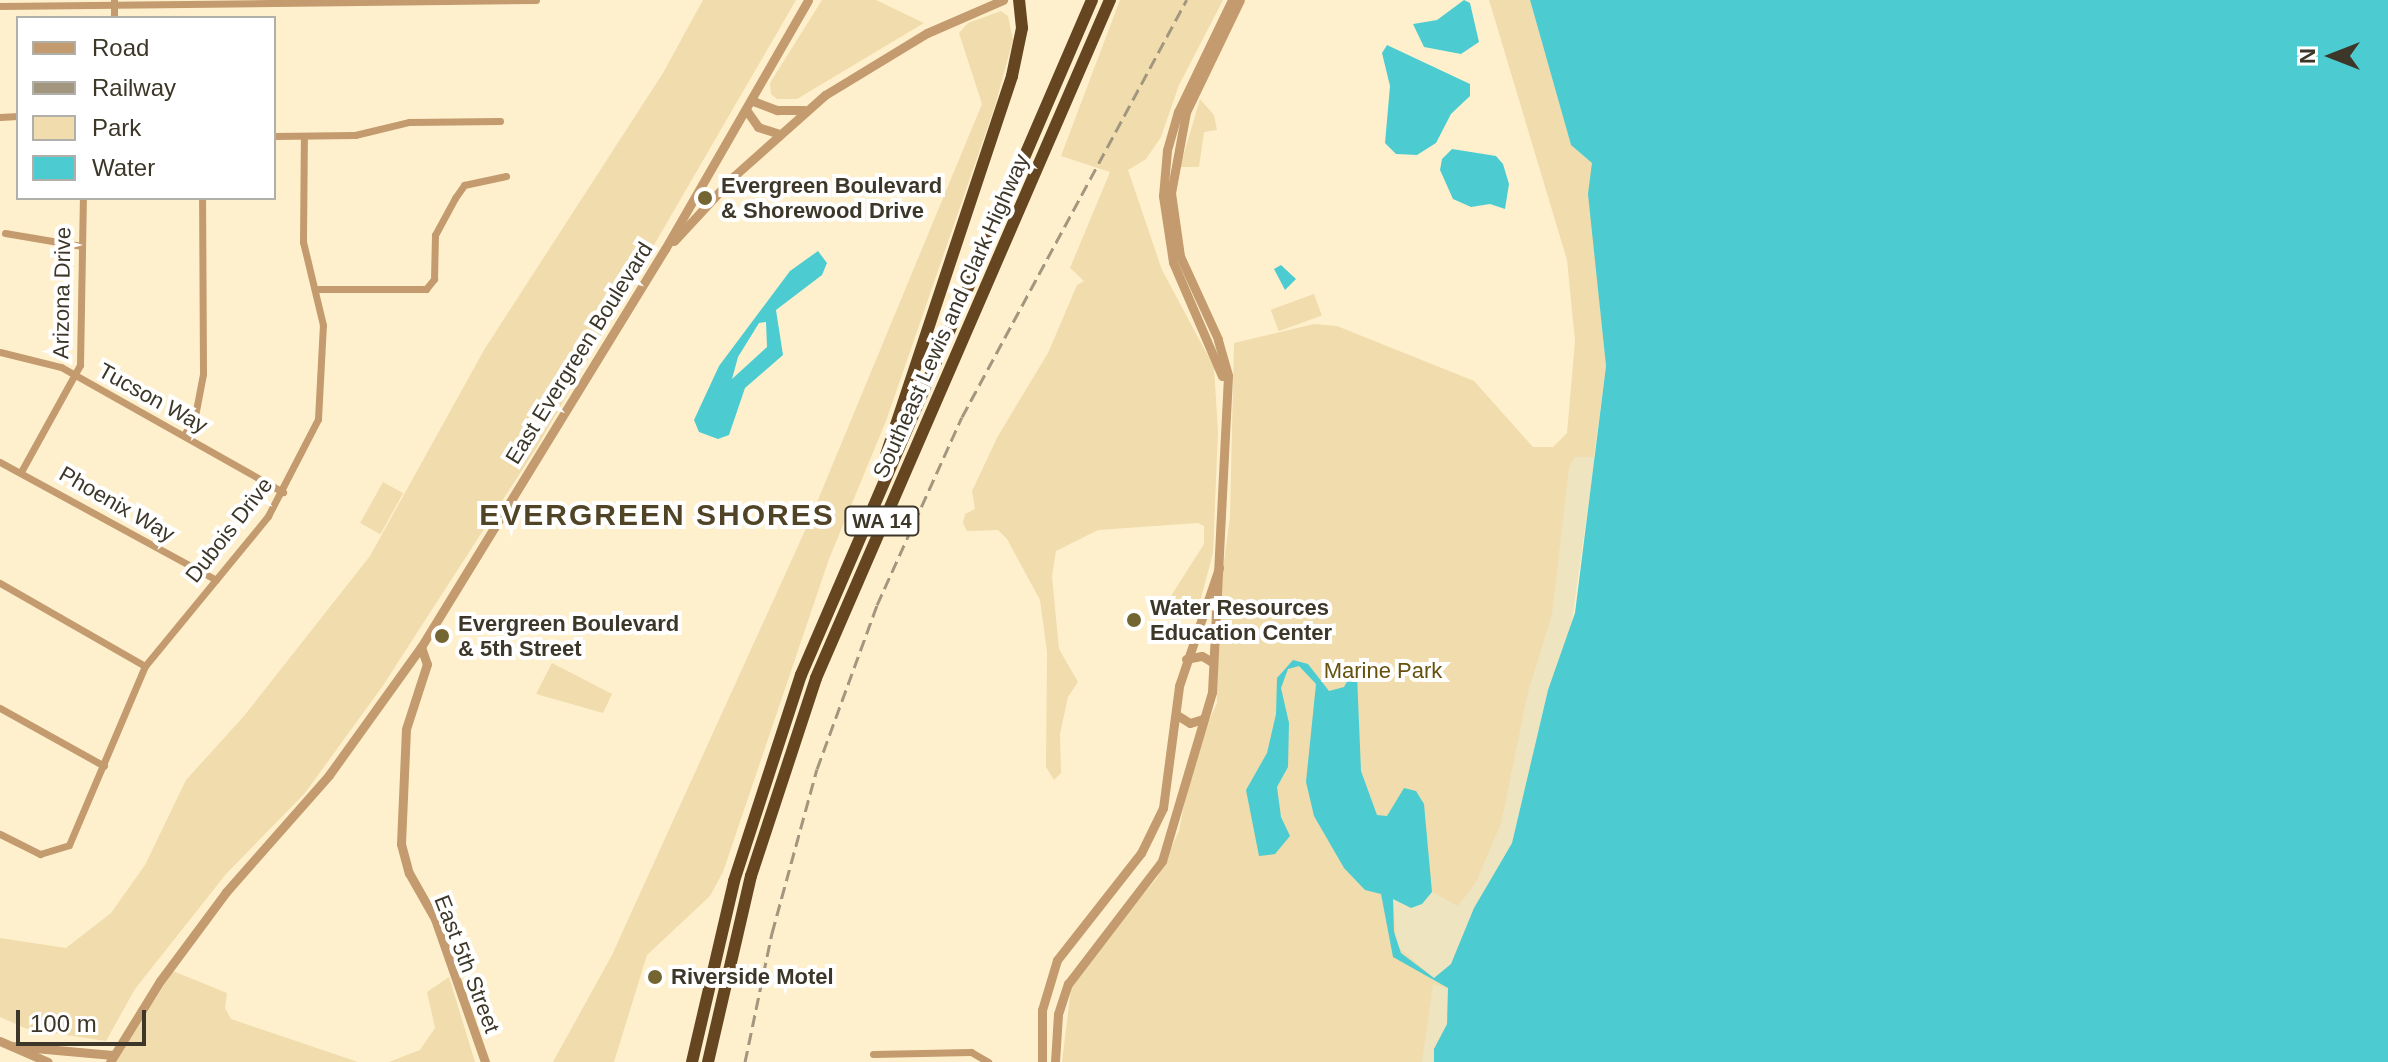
<!DOCTYPE html>
<style>
body{margin:0}
#map{position:relative;width:2388px;height:1062px;overflow:hidden;background:#fff0cd;font-family:Arial,sans-serif}
div>[style]{position:absolute}
.green>*{inset:0;background:#f0dcac;transform-origin:0 0}
.sand>*{inset:0;background:#eee4c0}
.water>*{inset:0;background:#4cccd0}
.minor>*{height:7px;margin:-3.5px;padding:0 3.5px;transform-origin:3.5px;border-radius:3.5px;background:#c39b6e}
.tertiary>*{height:9px;margin:-4.5px;padding:0 4.5px;transform-origin:4.5px;border-radius:4.5px;background:#c39b6e}
.motorway>*{height:12px;margin:-6px;padding:0 6px;transform-origin:6px;border-radius:6px;background:#654620}
.rail>*{height:3px;margin-top:-1.5px;transform-origin:0;background:repeating-linear-gradient(90deg,#a2977e 0 12px,transparent 0 18px)}
.dots>*{width:22px;height:22px;translate:-50% -50%;box-sizing:border-box;border:4px solid #fff;border-radius:50%}
span{translate:-50% -50%;white-space:nowrap;text-align:center;line-height:1.15;-webkit-text-stroke:8px #fff;paint-order:stroke}
.shield-label span{padding:2px 6px;background:#fff;border:2px solid;border-radius:6px;-webkit-text-stroke-width:0}
.shield-label{font-size:20px;color:#3d3729;font-weight:700}
.poi-label{font-size:22px;color:#3d3729;font-weight:700}
.left{translate:0 -50%;text-align:left}
.street-label{font-size:22px;color:#3d3729}
.park-label{font-size:22px;color:#66500c}
.district-label{font-size:30px;color:#514426;font-weight:700;letter-spacing:2px}
.legend{position:absolute;left:16px;top:16px;width:260px;height:184px;box-sizing:border-box;background:#fff;border:2px solid #b1afa9;margin:0;padding:10px 14px;list-style:none;font-size:24px;color:#3d3729}
.legend li{display:flex;align-items:center;gap:16px;height:40px}
.legend b{width:40px;border:2px solid #b1afa9}
.north{position:absolute;left:2292px;top:16px;width:80px;height:80px;-webkit-text-stroke:6px #fff;paint-order:stroke;rotate:270deg;font-size:22px;font-weight:700;line-height:32px;text-align:center;color:#3d3729}
.north::after{content:'';display:block;margin:auto;width:28px;height:36px;background:#3d3729;clip-path:polygon(50% 0,100% 100%,50% 72%,0 100%)}
.scale{position:absolute;left:16px;top:1010px;width:130px;height:36px;box-sizing:border-box;border:4px solid #3d3729;border-top:0;padding-left:10px;font-size:24px;line-height:28px;white-space:nowrap;color:#3d3729;-webkit-text-stroke:6px #fff;paint-order:stroke}
</style>
<div id="map">
<div class="green">
<div style="clip-path:polygon(703px 0,796px 0,537px 447px,382px 687px,305px 793px,226px 874px,135px 989px,106px 1041px,27px 1029px,0 1017px,0 938px,66px 948px,111px 913px,145px 865px,186px 780px,244px 716px,370px 556px,484px 350px,663px 73px)"></div>
<div style="clip-path:polygon(822px 0,876px 0,924px 23px,797px 99px,777px 99px,771px 94px,770px 83px)"></div>
<div style="clip-path:polygon(1120px 0,1223px 0,1179px 85px,1161px 137px,1146px 159px,1128px 170px,1162px 270px,1214px 367px,1218px 432px,1213px 553px,1201px 598px,1196px 607px,1180px 614px,1171px 611px,1171px 596px,1204px 544px,1204px 526px,1198px 523px,1098px 530px,1056px 551px,1052px 576px,1059px 649px,1078px 682px,1068px 697px,1060px 734px,1061px 773px,1054px 780px,1046px 767px,1047px 652px,1040px 600px,1007px 539px,998px 530px,967px 531px,963px 523px,965px 514px,975px 509px,972px 491px,998px 436px,1048px 353px,1077px 285px,1084px 281px,1070px 268px,1110px 172px,1061px 156px)"></div>
<div style="clip-path:polygon(1489px 0,1530px 0,1571px 145px,1592px 163px,1592px 226px,1606px 366px,1579px 569px,1434px 1062px,1062px 1062px,1071px 988px,1086px 962px,1157px 878px,1179px 831px,1194px 753px,1217px 703px,1214px 634px,1230px 517px,1234px 343px,1314px 324px,1337px 326px,1474px 381px,1533px 447px,1553px 447px,1567px 433px,1575px 341px,1567px 260px)"></div>
<div style="clip-path:polygon(1001px 11px,1008px 16px,1013px 40px,995px 106px,886px 421px,829px 559px,723px 872px,710px 896px,647px 955px,614px 1062px,553px 1062px,612px 955px,808px 524px,982px 104px,959px 33px,968px 23px)"></div>
<div style="clip-path:polygon(1200px 99px,1214px 115px,1217px 130px,1204px 132px,1199px 167px,1180px 167px)"></div>
<div style="left:1314px;top:294px;width:23px;height:46px;rotate:70deg"></div>
<div style="left:383px;top:482px;width:23px;height:47px;rotate:29deg"></div>
<div style="clip-path:polygon(552px 663px,612px 694px,603px 713px,536px 694px)"></div>
<div style="clip-path:polygon(173px 971px,227px 993px,225px 1008px,231px 1019px,358px 1062px,116px 1062px)"></div>
<div style="clip-path:polygon(449px 977px,475px 1062px,389px 1062px,420px 1050px,435px 1028px,427px 992px)"></div>
</div>
<div class="sand">
<div style="clip-path:polygon(1575px 457px,1595px 457px,1570px 635px,1548px 690px,1512px 843px,1474px 908px,1451px 964px,1434px 978px,1397px 946px,1393px 898px,1411px 908px,1432px 892px,1458px 906px,1476px 882px,1501px 823px,1528px 692px,1552px 614px,1569px 466px)"></div>
<div style="clip-path:polygon(1433px 984px,1448px 988px,1447px 1024px,1434px 1049px,1434px 1062px,1422px 1062px)"></div>
</div>
<div class="water">
<div style="clip-path:polygon(1464px 0,1470px 3px,1479px 42px,1461px 54px,1424px 47px,1413px 24px,1437px 20px)"></div>
<div style="clip-path:polygon(1530px 0,2388px 0,2388px 1062px,1434px 1062px,1434px 1049px,1447px 1024px,1448px 988px,1393px 957px,1381px 894px,1365px 890px,1344px 868px,1314px 816px,1306px 782px,1316px 684px,1299px 666px,1288px 669px,1281px 688px,1289px 723px,1288px 767px,1277px 787px,1281px 817px,1290px 836px,1275px 854px,1259px 856px,1246px 790px,1267px 753px,1276px 714px,1277px 678px,1293px 660px,1308px 664px,1329px 691px,1344px 687px,1352px 672px,1357px 675px,1361px 771px,1377px 815px,1387px 816px,1404px 788px,1416px 791px,1424px 804px,1432px 892px,1422px 904px,1411px 908px,1393px 899px,1394px 932px,1401px 953px,1434px 978px,1451px 964px,1474px 908px,1512px 843px,1548px 690px,1575px 613px,1606px 366px,1588px 194px,1592px 163px,1571px 145px)"></div>
<div style="clip-path:polygon(1387px 45px,1470px 84px,1470px 96px,1451px 114px,1436px 143px,1417px 155px,1396px 154px,1385px 143px,1390px 86px,1382px 53px)"></div>
<div style="clip-path:polygon(1452px 149px,1496px 156px,1503px 164px,1509px 184px,1505px 209px,1490px 204px,1471px 207px,1453px 199px,1440px 170px,1442px 159px)"></div>
<div style="clip-path:polygon(evenodd,818px 251px,827px 263px,822px 275px,776px 310px,783px 355px,745px 388px,729px 435px,718px 439px,699px 432px,694px 420px,719px 366px,790px 271px,818px 251px,766px 322px,767px 347px,732px 379px,738px 357px,759px 323px,766px 322px)"></div>
<div style="clip-path:polygon(1281px 265px,1296px 279px,1285px 290px,1274px 269px)"></div>
</div>
<div class="minor">
<div style="left:0;top:6px;width:536px;rotate:-0.64deg"></div>
<div style="left:114px;top:18px;width:18px;rotate:-90deg"></div>
<div style="left:0;top:117px;width:18px;rotate:-3deg"></div>
<div style="left:274px;top:136px;width:81px;rotate:-0.7deg"></div>
<div style="left:355px;top:135px;width:56px;rotate:-13.5deg"></div>
<div style="left:409px;top:122px;width:91px;rotate:-0.6deg"></div>
<div style="left:5px;top:233px;width:78px;rotate:9.6deg"></div>
<div style="left:315px;top:289px;width:111px"></div>
<div style="left:426px;top:289px;width:13px;rotate:-51deg"></div>
<div style="left:434px;top:279px;width:44px;rotate:-88.7deg"></div>
<div style="left:435px;top:235px;width:42px;rotate:-61.6deg"></div>
<div style="left:455px;top:198px;width:16px;rotate:-55deg"></div>
<div style="left:464px;top:185px;width:43px;rotate:-12.1deg"></div>
<div style="left:0;top:352px;width:63px;rotate:13.8deg"></div>
<div style="left:61px;top:367px;width:255px;rotate:29.4deg"></div>
<div style="left:184px;top:435px;width:22px;rotate:-60deg"></div>
<div style="left:195px;top:416px;width:43px;rotate:-79.2deg"></div>
<div style="left:203px;top:374px;width:176px;rotate:-90.3deg"></div>
<div style="left:0;top:462px;width:246px;rotate:28.6deg"></div>
<div style="left:22px;top:470px;width:120px;rotate:-61.1deg"></div>
<div style="left:80px;top:365px;width:167px;rotate:-89deg"></div>
<div style="left:0;top:583px;width:167px;rotate:29.8deg"></div>
<div style="left:0;top:708px;width:119px;rotate:29.1deg"></div>
<div style="left:0;top:834px;width:45px;rotate:26.6deg"></div>
<div style="left:40px;top:854px;width:30px;rotate:-17deg"></div>
<div style="left:69px;top:845px;width:194px;rotate:-67deg"></div>
<div style="left:145px;top:666px;width:194px;rotate:-50.6deg"></div>
<div style="left:268px;top:516px;width:109px;rotate:-62.7deg"></div>
<div style="left:318px;top:419px;width:94px;rotate:-87deg"></div>
<div style="left:323px;top:325px;width:85px;rotate:-103.5deg"></div>
<div style="left:303px;top:242px;width:106px;rotate:-89.5deg"></div>
<div style="left:873px;top:1054px;width:98px;rotate:-1.2deg"></div>
<div style="left:971px;top:1052px;width:20px;rotate:30deg"></div>
</div>
<div class="tertiary">
<div style="left:753px;top:101px;width:26px;rotate:21deg"></div>
<div style="left:777px;top:110px;width:27px"></div>
<div style="left:747px;top:111px;width:19px;rotate:55deg"></div>
<div style="left:758px;top:127px;width:22px;rotate:18deg"></div>
<div style="left:674px;top:241px;width:88px;rotate:-47.3deg"></div>
<div style="left:734px;top:176px;width:122px;rotate:-41.7deg"></div>
<div style="left:825px;top:95px;width:119px;rotate:-31.3deg"></div>
<div style="left:927px;top:33px;width:83px;rotate:-23.5deg"></div>
<div style="left:1222px;top:376px;width:124px;rotate:-113.3deg"></div>
<div style="left:1173px;top:262px;width:67px;rotate:-98.6deg"></div>
<div style="left:1163px;top:196px;width:46px;rotate:-85deg"></div>
<div style="left:1167px;top:150px;width:40px;rotate:-74deg"></div>
<div style="left:1178px;top:112px;width:124px;rotate:-64.3deg"></div>
<div style="left:421px;top:647px;width:18px;rotate:71deg"></div>
<div style="left:427px;top:664px;width:68px;rotate:107.9deg"></div>
<div style="left:406px;top:729px;width:115px;rotate:92.5deg"></div>
<div style="left:401px;top:844px;width:30px;rotate:75deg"></div>
<div style="left:409px;top:873px;width:53px;rotate:60.5deg"></div>
<div style="left:435px;top:919px;width:151px;rotate:70.7deg"></div>
<div style="left:1186px;top:659px;width:16px;rotate:-11deg"></div>
<div style="left:1202px;top:656px;width:12px;rotate:31deg"></div>
<div style="left:1177px;top:715px;width:15px;rotate:32deg"></div>
<div style="left:1190px;top:723px;width:14px;rotate:-17deg"></div>
<div style="left:0;top:1041px;width:52px;rotate:23.6deg"></div>
<div style="left:12px;top:1046px;width:101px;rotate:5.1deg"></div>
<div style="left:110px;top:1062px;width:95px;rotate:-58.3deg"></div>
<div style="left:160px;top:981px;width:111px;rotate:-53.4deg"></div>
<div style="left:226px;top:892px;width:156px;rotate:-48.6deg"></div>
<div style="left:329px;top:775px;width:158px;rotate:-54.3deg"></div>
<div style="left:421px;top:647px;width:467px;rotate:-58.5deg"></div>
<div style="left:665px;top:249px;width:287px;rotate:-60.1deg"></div>
<div style="left:1042px;top:1062px;width:52px;rotate:-90deg"></div>
<div style="left:1042px;top:1010px;width:52px;rotate:-73.3deg"></div>
<div style="left:1057px;top:960px;width:136px;rotate:-51.9deg"></div>
<div style="left:1141px;top:853px;width:50px;rotate:-63.9deg"></div>
<div style="left:1163px;top:808px;width:123px;rotate:-82.5deg"></div>
<div style="left:1179px;top:686px;width:125px;rotate:-71.3deg"></div>
<div style="left:1055px;top:1062px;width:48px;rotate:-86.4deg"></div>
<div style="left:1058px;top:1014px;width:32px;rotate:-72deg"></div>
<div style="left:1068px;top:984px;width:155px;rotate:-52.6deg"></div>
<div style="left:1162px;top:861px;width:176px;rotate:-73.5deg"></div>
<div style="left:1212px;top:692px;width:317px;rotate:-87.1deg"></div>
<div style="left:1228px;top:375px;width:37px;rotate:-106deg"></div>
<div style="left:1218px;top:339px;width:91px;rotate:-114.6deg"></div>
<div style="left:1180px;top:256px;width:64px;rotate:-98.1deg"></div>
<div style="left:1171px;top:193px;width:82px;rotate:-79.5deg"></div>
<div style="left:1186px;top:112px;width:124px;rotate:-64.3deg"></div>
</div>
<div class="motorway">
<div style="left:886px;top:455px;width:399px;rotate:-71.6deg"></div>
<div style="left:1012px;top:76px;width:49px;rotate:-78.2deg"></div>
<div style="left:1022px;top:28px;width:28px;rotate:-96deg"></div>
<div style="left:692px;top:1062px;width:186px;rotate:-76.9deg"></div>
<div style="left:734px;top:881px;width:217px;rotate:-72deg"></div>
<div style="left:801px;top:675px;width:735px;rotate:-66.68deg"></div>
<div style="left:708px;top:1062px;width:191px;rotate:-77deg"></div>
<div style="left:751px;top:876px;width:208px;rotate:-71.8deg"></div>
<div style="left:816px;top:678px;width:739px;rotate:-66.56deg"></div>
</div>
<div class="rail">
<div style="left:745px;top:1062px;width:132px;rotate:-78.2deg"></div>
<div style="left:772px;top:933px;width:170px;rotate:-74.7deg"></div>
<div style="left:817px;top:769px;width:175px;rotate:-69.9deg"></div>
<div style="left:877px;top:605px;width:206px;rotate:-65.7deg"></div>
<div style="left:962px;top:417px;width:474px;rotate:-61.7deg"></div>
</div>
<div class="dots">
<div style="left:705px;top:198px;background:#746633"></div>
<div style="left:1134px;top:620px;background:#746633"></div>
<div style="left:442px;top:636px;background:#746633"></div>
<div style="left:655px;top:977px;background:#746633"></div>
</div>
<div class="shield-label">
<span style="left:882px;top:521px">WA 14</span>
</div>
<div class="poi-label">
<span class="left" style="left:721px;top:198px">Evergreen Boulevard<br>&amp; Shorewood Drive</span>
<span class="left" style="left:1150px;top:620px">Water Resources<br>Education Center</span>
<span class="left" style="left:458px;top:636px">Evergreen Boulevard<br>&amp; 5th Street</span>
<span class="left" style="left:671px;top:977px">Riverside Motel</span>
</div>
<div class="street-label">
<span style="left:62px;top:293px;rotate:-89deg">Arizona Drive</span>
<span style="left:951px;top:316px;rotate:-66deg">Southeast Lewis and Clark Highway</span>
<span style="left:579px;top:353px;rotate:-58deg">East Evergreen Boulevard</span>
<span style="left:153px;top:398px;rotate:29deg">Tucson Way</span>
<span style="left:117px;top:504px;rotate:30deg">Phoenix Way</span>
<span style="left:229px;top:530px;rotate:-52deg">Dubois Drive</span>
<span style="left:467px;top:964px;rotate:69deg">East 5th Street</span>
</div>
<div class="park-label">
<span style="left:1383px;top:671px">Marine Park</span>
</div>
<div class="district-label">
<span style="left:657px;top:515px">EVERGREEN SHORES</span>
</div>
<ul class="legend">
<li><b style="height:10px;background:#c39b6e"></b>Road</li>
<li><b style="height:10px;background:#a2977e"></b>Railway</li>
<li><b style="height:22px;background:#f0dcac"></b>Park</li>
<li><b style="height:22px;background:#4cccd0"></b>Water</li>
</ul>
<div class="north">N</div>
<div class="scale">100 m</div>
</div>
